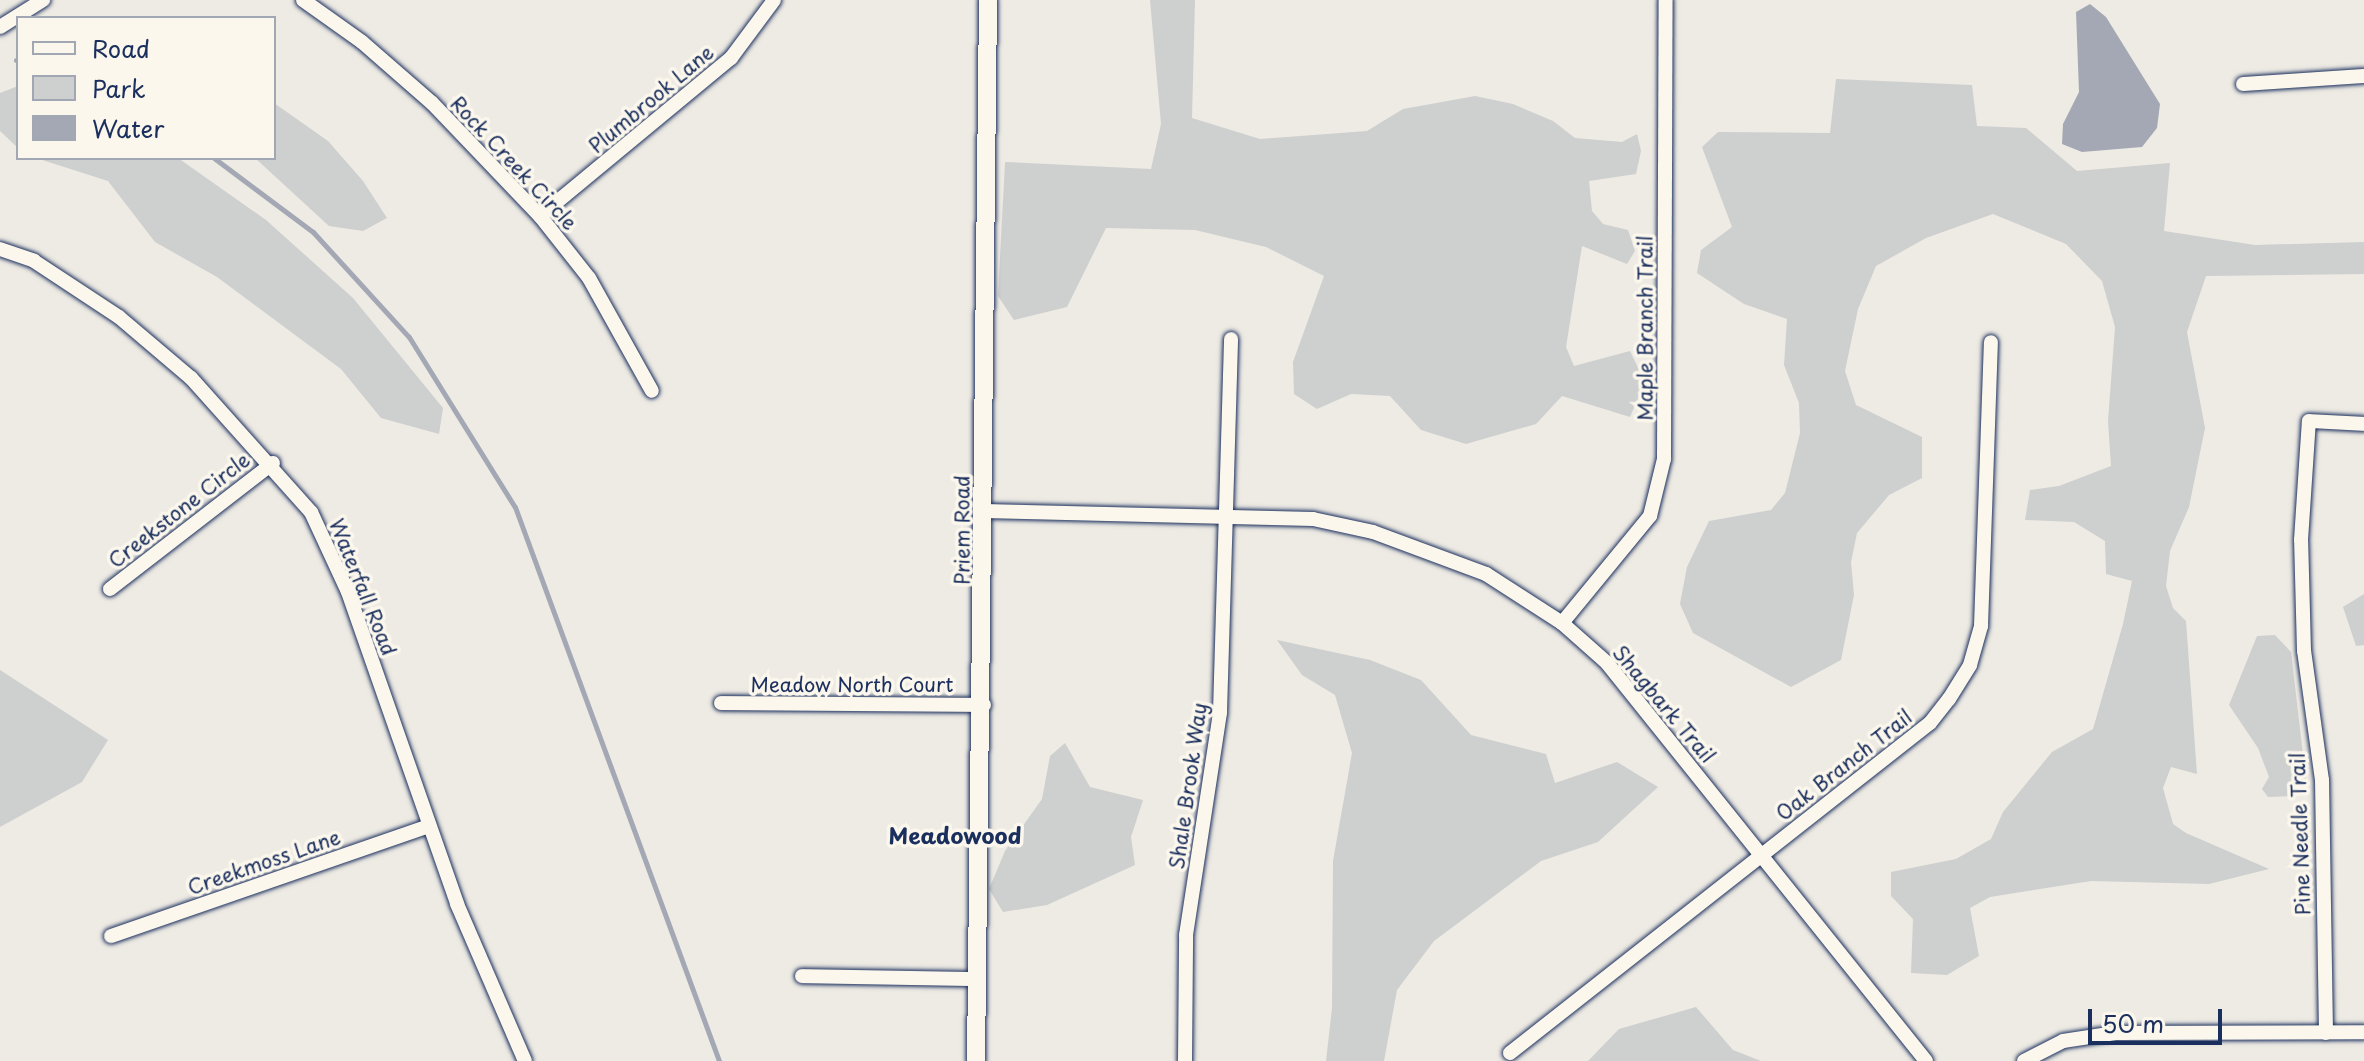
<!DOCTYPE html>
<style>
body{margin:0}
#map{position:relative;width:2364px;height:1061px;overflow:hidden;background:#eeebe4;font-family:"Playpen Sans",sans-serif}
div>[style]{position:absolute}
.green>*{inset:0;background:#cecfcf}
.water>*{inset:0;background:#a3a8b4}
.stream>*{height:5px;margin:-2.5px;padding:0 2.5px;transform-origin:2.5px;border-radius:2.5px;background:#a3a8b4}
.roads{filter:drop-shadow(0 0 2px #1b2f5e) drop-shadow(0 0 2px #1b2f5e)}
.minor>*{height:14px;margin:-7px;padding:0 7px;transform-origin:7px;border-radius:7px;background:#fbf7ec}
.tertiary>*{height:18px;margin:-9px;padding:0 9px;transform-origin:9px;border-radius:9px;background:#fbf7ec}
span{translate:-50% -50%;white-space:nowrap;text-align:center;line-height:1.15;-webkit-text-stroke:7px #fbf7ec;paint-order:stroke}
.street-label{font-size:20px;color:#1b2f5e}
.neighbourhood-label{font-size:22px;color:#1b2f5e;font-weight:700}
.legend{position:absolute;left:16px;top:16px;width:260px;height:144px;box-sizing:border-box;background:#fbf7ec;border:2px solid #a1a7b3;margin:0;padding:10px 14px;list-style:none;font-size:24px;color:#1b2f5e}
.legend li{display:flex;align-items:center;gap:16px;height:40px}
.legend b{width:40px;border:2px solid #a1a7b3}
.scale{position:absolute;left:2088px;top:1009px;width:134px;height:36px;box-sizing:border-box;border:4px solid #1b2f5e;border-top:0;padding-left:10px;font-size:24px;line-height:28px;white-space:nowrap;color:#1b2f5e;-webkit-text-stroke:6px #fbf7ec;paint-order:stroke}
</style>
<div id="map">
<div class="green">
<div style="clip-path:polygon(1150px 0,1195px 0,1192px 118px,1260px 139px,1367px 131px,1403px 109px,1475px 96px,1513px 104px,1553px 121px,1575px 138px,1622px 142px,1637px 134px,1641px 151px,1636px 174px,1589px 181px,1592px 211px,1603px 224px,1628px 230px,1635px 251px,1627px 264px,1582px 246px,1566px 347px,1574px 366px,1630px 351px,1645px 382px,1630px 417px,1562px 396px,1536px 424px,1466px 444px,1421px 430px,1390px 396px,1351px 394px,1317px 409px,1294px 394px,1293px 362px,1324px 276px,1266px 247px,1195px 230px,1106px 228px,1067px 307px,1014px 320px,998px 296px,1005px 162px,1151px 169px,1161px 124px)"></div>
<div style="clip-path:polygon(1836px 79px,1972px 85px,1977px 126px,2026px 128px,2077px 171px,2170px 163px,2164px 231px,2255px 245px,2364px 242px,2364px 274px,2206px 276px,2187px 332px,2205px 428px,2189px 507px,2170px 551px,2166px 586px,2173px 608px,2186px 621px,2197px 774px,2171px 767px,2163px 788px,2173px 824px,2186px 833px,2269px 869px,2209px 884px,2091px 881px,1990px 897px,1970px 908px,1979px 956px,1947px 975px,1911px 973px,1913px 919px,1891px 896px,1891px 872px,1956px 859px,1991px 839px,2003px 812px,2052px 752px,2093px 729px,2123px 624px,2132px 581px,2106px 574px,2105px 541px,2074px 522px,2025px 520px,2030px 490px,2059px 486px,2111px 466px,2108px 421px,2115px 327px,2102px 281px,2066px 244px,1993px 214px,1926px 238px,1876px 266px,1858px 309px,1845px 371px,1856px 405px,1922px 437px,1922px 478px,1889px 495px,1857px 533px,1851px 562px,1854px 595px,1841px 660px,1791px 687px,1693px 633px,1680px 604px,1687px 567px,1709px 521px,1771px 510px,1785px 493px,1800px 433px,1799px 403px,1784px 365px,1787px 319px,1744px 304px,1697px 273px,1701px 250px,1732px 227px,1702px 147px,1718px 132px,1830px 133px)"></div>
<div style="clip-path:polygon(18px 86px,18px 148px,0 131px,0 93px)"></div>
<div style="clip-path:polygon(274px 103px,328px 141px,363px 181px,387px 218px,363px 231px,329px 226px,255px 158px,274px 158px)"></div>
<div style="clip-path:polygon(36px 158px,178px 158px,266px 220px,353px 298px,443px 408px,439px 434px,381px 418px,341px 369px,217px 277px,155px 242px,108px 181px)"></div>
<div style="clip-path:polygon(2364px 594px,2364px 645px,2356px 646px,2343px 607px)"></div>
<div style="clip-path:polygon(2275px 635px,2291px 652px,2306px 780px,2291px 796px,2268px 797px,2262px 789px,2269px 777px,2258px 748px,2229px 705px,2257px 636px)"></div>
<div style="clip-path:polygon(1277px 640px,1370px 660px,1421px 680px,1471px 735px,1546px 754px,1555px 783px,1617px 762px,1658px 787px,1598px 842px,1541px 861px,1434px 941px,1397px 990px,1384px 1061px,1326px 1061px,1332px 1008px,1333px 861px,1352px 753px,1335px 695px,1302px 675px)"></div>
<div style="clip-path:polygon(0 670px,108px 740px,82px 782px,0 827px)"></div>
<div style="clip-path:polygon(1065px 743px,1090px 787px,1143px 800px,1131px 837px,1135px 865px,1047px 905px,1003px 912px,989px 889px,1005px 851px,1042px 799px,1050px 756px)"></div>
<div style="clip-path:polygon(1696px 1007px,1733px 1050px,1761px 1061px,1588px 1061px,1619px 1029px)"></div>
</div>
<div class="water">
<div style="clip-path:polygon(2090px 4px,2106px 17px,2160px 104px,2157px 128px,2142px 147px,2082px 152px,2062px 144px,2063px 124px,2079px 92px,2076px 12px)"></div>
</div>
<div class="stream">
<div style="left:16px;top:60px;width:2px"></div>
<div style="left:214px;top:158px;width:124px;rotate:36.8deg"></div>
<div style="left:313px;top:232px;width:142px;rotate:47.6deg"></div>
<div style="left:409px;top:337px;width:200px;rotate:58.1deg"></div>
<div style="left:515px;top:507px;width:590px;rotate:69.78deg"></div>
</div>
<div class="roads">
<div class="minor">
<div style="left:303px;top:0;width:72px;rotate:35.4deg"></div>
<div style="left:362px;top:42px;width:93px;rotate:41.1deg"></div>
<div style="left:432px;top:103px;width:156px;rotate:46.3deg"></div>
<div style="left:540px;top:216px;width:79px;rotate:51.7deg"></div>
<div style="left:589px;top:278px;width:129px;rotate:60.9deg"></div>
<div style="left:0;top:27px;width:51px;rotate:-32.1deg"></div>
<div style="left:2243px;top:84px;width:121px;rotate:-3.8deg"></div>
<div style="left:540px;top:216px;width:248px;rotate:-39.6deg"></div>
<div style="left:731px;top:58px;width:72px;rotate:-53.4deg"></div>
<div style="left:0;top:249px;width:36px;rotate:19deg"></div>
<div style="left:34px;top:261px;width:102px;rotate:33.4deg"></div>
<div style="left:119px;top:317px;width:94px;rotate:40.3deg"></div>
<div style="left:191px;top:378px;width:180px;rotate:48.2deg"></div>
<div style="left:311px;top:512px;width:88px;rotate:65.2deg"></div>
<div style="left:348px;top:592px;width:330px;rotate:70.7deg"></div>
<div style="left:457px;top:904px;width:171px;rotate:66.6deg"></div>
<div style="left:984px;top:511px;width:329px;rotate:1.4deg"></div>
<div style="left:1313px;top:519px;width:61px;rotate:12.2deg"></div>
<div style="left:1373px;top:532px;width:121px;rotate:20.4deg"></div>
<div style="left:1486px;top:574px;width:90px;rotate:32.8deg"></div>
<div style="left:1562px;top:623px;width:60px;rotate:41.6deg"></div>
<div style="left:1607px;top:663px;width:510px;rotate:51.29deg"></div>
<div style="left:110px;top:589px;width:206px;rotate:-37.7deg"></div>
<div style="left:1562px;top:623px;width:139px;rotate:-50.6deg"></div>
<div style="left:1650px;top:516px;width:59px;rotate:-76.2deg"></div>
<div style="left:1664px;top:459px;width:459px;rotate:-89.8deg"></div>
<div style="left:721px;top:703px;width:263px;rotate:0.4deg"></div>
<div style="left:111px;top:936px;width:336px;rotate:-19.1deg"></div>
<div style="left:802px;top:976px;width:175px;rotate:1deg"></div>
<div style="left:2326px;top:1033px;width:253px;rotate:-90.9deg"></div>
<div style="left:2322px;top:780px;width:130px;rotate:-97.9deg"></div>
<div style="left:2304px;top:651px;width:111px;rotate:-91.5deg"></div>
<div style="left:2301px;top:540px;width:119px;rotate:-86.2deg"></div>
<div style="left:2309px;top:421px;width:55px;rotate:3.1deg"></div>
<div style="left:1510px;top:1053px;width:534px;rotate:-38.16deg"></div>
<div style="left:1930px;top:723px;width:31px;rotate:-52deg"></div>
<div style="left:1949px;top:699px;width:40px;rotate:-58deg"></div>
<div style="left:1970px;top:665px;width:41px;rotate:-74.2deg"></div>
<div style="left:1981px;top:626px;width:284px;rotate:-88deg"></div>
<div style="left:1185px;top:1061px;width:126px;rotate:-89.5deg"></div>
<div style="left:1186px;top:935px;width:226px;rotate:-81.3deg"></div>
<div style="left:1220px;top:712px;width:373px;rotate:-88.3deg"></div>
<div style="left:2024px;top:1061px;width:44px;rotate:-27.1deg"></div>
<div style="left:2063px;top:1041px;width:53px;rotate:-8.7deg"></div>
<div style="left:2115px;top:1033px;width:249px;rotate:-0.2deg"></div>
</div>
<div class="tertiary">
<div style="left:976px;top:1061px;width:1061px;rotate:-89.35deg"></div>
</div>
</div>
<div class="street-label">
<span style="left:651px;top:99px;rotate:-40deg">Plumbrook Lane</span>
<span style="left:514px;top:163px;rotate:47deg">Rock Creek Circle</span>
<span style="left:1645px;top:328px;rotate:-90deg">Maple Branch Trail</span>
<span style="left:179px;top:510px;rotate:-38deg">Creekstone Circle</span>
<span style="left:962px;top:530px;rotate:-90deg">Priem Road</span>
<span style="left:363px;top:587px;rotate:68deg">Waterfall Road</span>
<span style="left:852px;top:684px">Meadow North Court</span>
<span style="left:1664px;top:704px;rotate:50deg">Shagbark Trail</span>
<span style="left:1844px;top:765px;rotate:-38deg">Oak Branch Trail</span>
<span style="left:1188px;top:786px;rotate:-82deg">Shale Brook Way</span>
<span style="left:2300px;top:834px;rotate:-92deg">Pine Needle Trail</span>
<span style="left:264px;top:862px;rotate:-19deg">Creekmoss Lane</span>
</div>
<div class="neighbourhood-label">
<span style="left:955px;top:835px">Meadowood</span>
</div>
<ul class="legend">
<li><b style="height:10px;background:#fbf7ec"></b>Road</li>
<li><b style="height:22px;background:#cecfcf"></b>Park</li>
<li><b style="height:22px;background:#a3a8b4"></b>Water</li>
</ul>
<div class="scale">50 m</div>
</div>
